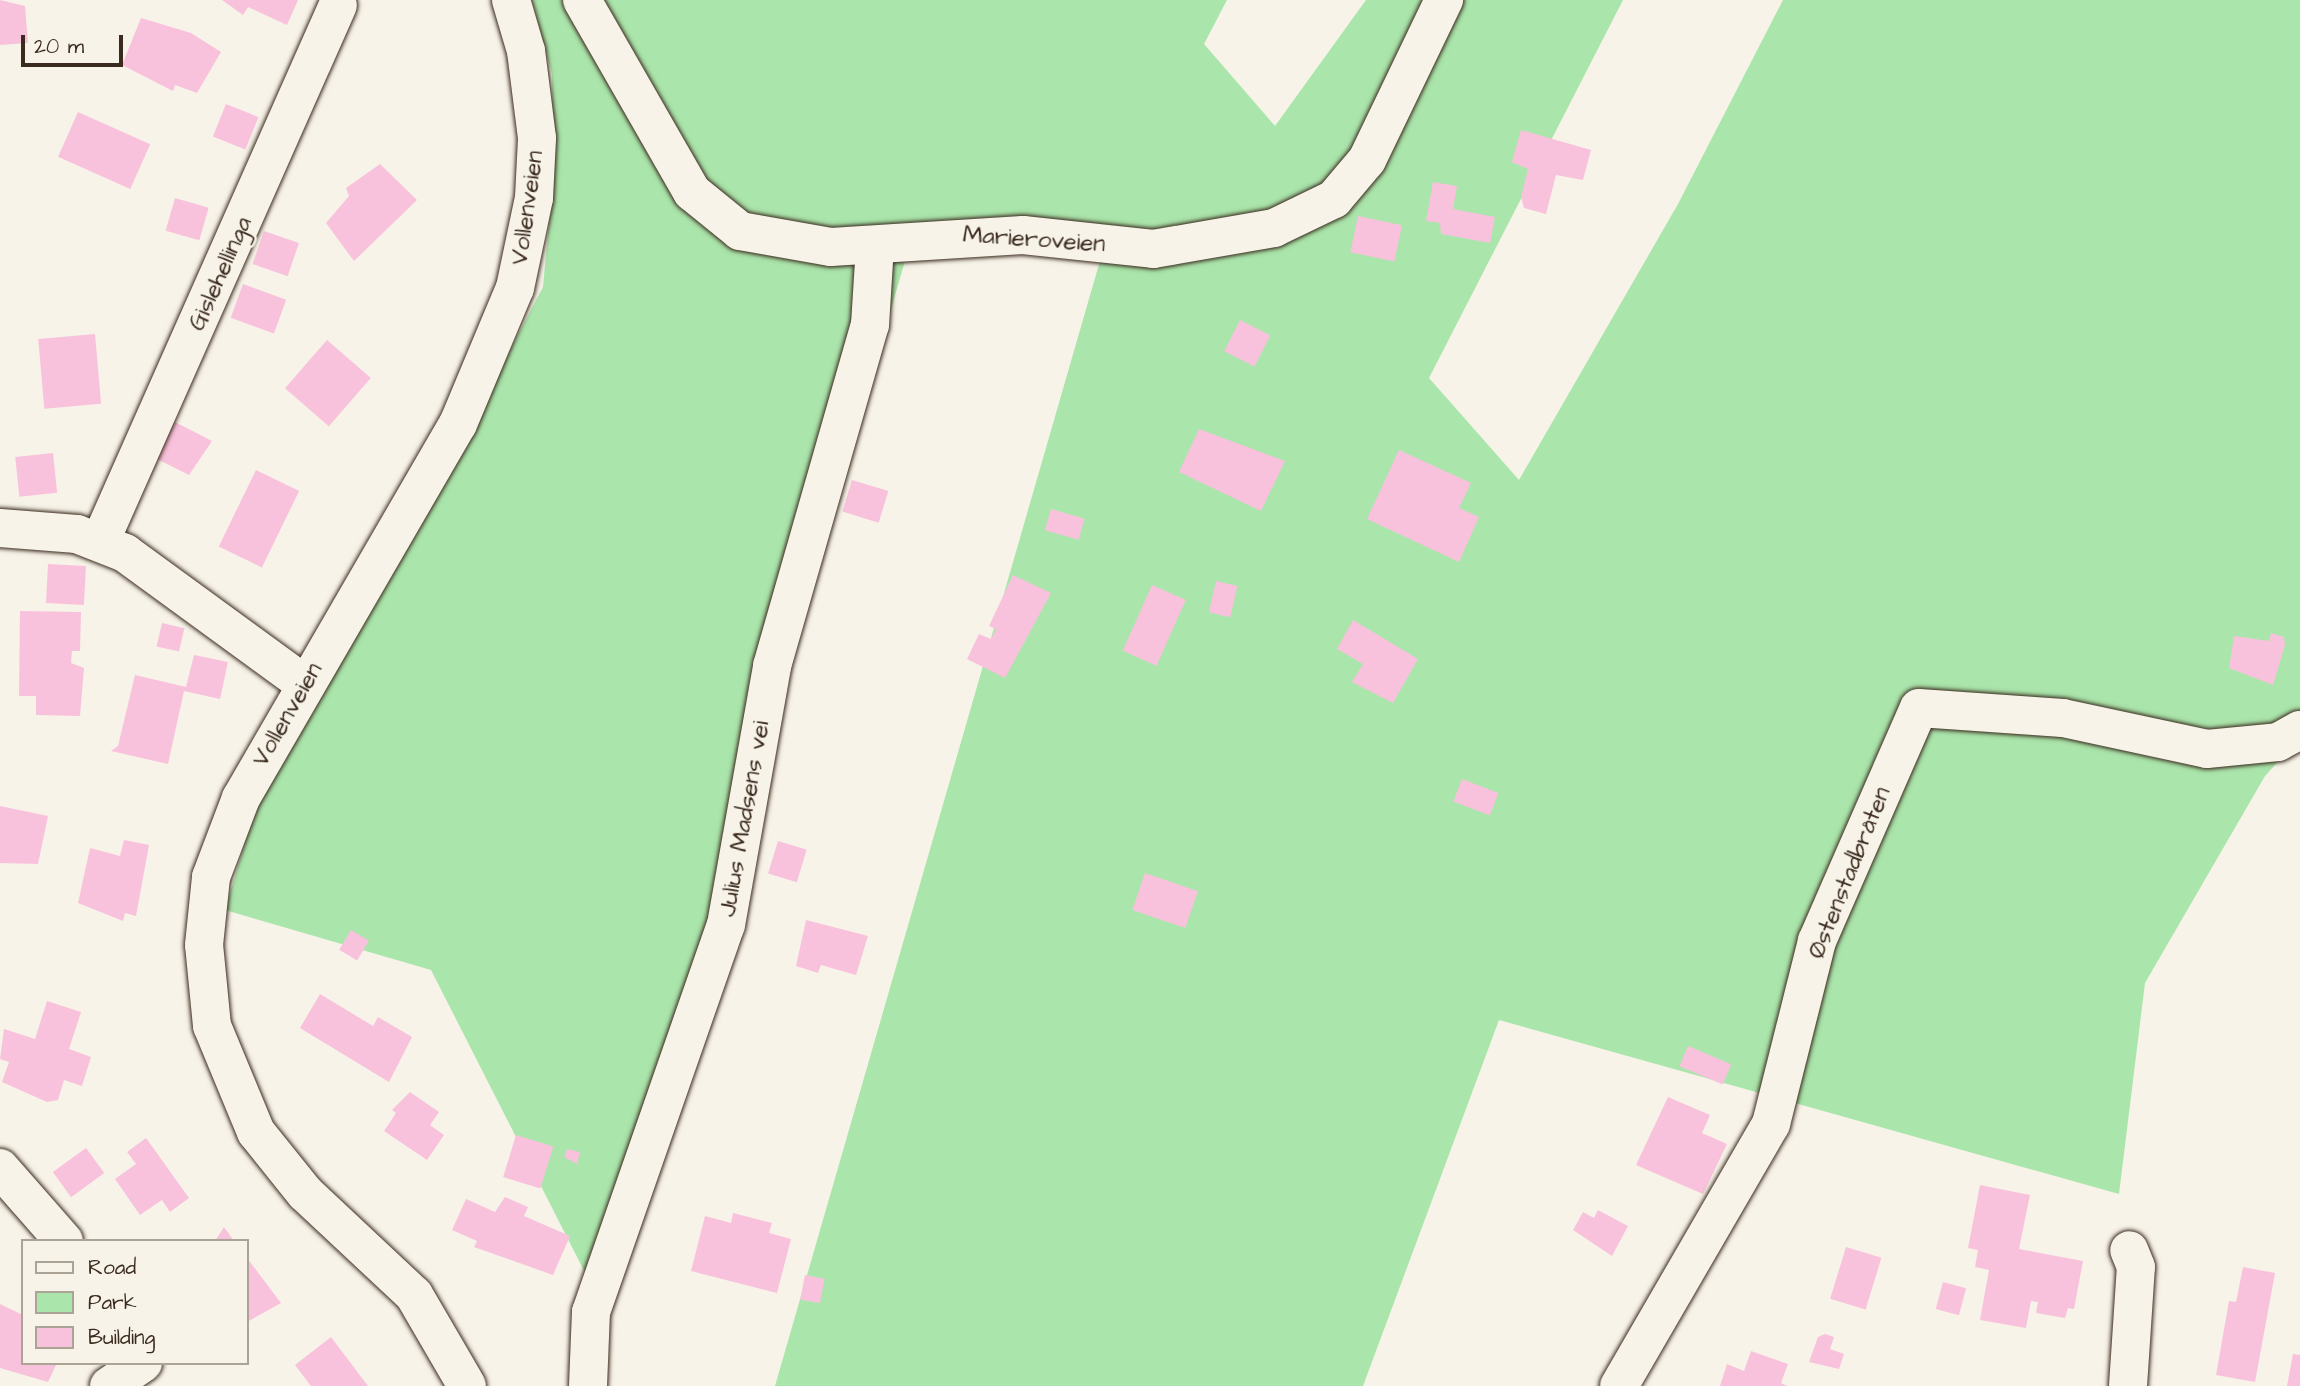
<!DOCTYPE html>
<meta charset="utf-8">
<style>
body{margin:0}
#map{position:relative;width:2300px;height:1386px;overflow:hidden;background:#f7f3e8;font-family:"Architects Daughter",sans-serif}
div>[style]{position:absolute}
.green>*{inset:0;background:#aae5ab}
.building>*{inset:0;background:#f9c2dc;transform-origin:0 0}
.roads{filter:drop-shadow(0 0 2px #3b2a1e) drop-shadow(0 0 2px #3b2a1e)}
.minor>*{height:38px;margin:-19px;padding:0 19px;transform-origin:19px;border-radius:19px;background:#f7f3e8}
.secondary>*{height:38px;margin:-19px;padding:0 19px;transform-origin:19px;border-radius:19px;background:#f7f3e8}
span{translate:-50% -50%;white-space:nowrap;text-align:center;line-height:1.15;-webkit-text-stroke:5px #f7f3e8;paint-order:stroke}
.street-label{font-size:24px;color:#3b2a1e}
.legend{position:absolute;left:21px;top:1239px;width:228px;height:126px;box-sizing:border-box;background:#f7f3e8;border:2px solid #aca397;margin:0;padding:9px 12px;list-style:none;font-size:21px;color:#3b2a1e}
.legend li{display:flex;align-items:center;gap:14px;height:35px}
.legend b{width:35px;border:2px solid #aca397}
.scale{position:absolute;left:21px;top:35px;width:102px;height:32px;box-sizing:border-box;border:4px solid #3b2a1e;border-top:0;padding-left:9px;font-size:21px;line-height:24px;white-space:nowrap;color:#3b2a1e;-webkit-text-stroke:5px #f7f3e8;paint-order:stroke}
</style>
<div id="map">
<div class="green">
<div style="clip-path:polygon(532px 0,1227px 0,1204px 44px,1275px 126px,1366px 0,1623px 0,1429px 378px,1519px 480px,1678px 204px,1783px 0,2300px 0,2300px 737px,2265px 776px,2145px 983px,2119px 1194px,1499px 1020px,1363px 1386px,775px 1386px,1104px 247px,907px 254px,602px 1306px,431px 970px,225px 910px,256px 806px,415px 531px,543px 287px,553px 180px,552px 74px)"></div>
</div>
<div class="building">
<div style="clip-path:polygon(0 0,25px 6px,28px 43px,0 45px)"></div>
<div style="clip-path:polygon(222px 0,298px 0,287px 25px,248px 7px,243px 15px)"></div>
<div style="clip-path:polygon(141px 18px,191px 33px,221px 52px,197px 93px,175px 85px,173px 91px,122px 65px)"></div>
<div style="left:226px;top:104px;width:35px;height:35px;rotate:22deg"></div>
<div style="left:78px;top:112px;width:79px;height:49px;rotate:24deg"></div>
<div style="clip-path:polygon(1521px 130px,1591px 150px,1583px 180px,1556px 175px,1546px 214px,1524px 208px,1521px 197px,1528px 169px,1512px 162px)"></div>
<div style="clip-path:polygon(380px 164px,417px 200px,354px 261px,326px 223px,349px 196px,346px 188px)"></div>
<div style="clip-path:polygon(1433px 182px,1457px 186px,1453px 209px,1495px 217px,1490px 243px,1441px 234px,1440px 223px,1426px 221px)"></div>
<div style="left:175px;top:198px;width:35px;height:34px;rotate:16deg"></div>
<div style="left:1358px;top:216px;width:45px;height:37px;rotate:12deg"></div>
<div style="left:264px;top:231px;width:37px;height:35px;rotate:19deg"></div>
<div style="left:243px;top:284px;width:46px;height:36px;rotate:20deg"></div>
<div style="left:1240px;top:320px;width:34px;height:35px;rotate:27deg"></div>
<div style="left:95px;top:334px;width:70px;height:57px;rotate:85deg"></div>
<div style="left:327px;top:340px;width:58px;height:64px;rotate:41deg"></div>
<div style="clip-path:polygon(173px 421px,212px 441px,189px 475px,155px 458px)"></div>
<div style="clip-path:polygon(1199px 429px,1285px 461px,1261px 511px,1179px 472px)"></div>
<div style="clip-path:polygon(1399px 450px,1471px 483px,1459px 508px,1479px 517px,1459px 562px,1367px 519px)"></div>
<div style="left:53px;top:453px;width:40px;height:38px;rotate:84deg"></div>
<div style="left:256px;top:470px;width:48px;height:85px;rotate:26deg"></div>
<div style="left:852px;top:480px;width:38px;height:33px;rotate:17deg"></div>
<div style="left:1051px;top:509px;width:35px;height:22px;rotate:16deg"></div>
<div style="left:48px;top:564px;width:38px;height:39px;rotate:3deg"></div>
<div style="clip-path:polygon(1013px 575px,1051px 593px,1005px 678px,967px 659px,979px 634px,991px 639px,996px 629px,989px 626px)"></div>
<div style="left:1216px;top:581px;width:22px;height:32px;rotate:13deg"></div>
<div style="left:1152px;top:585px;width:37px;height:72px;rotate:24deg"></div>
<div style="clip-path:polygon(20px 611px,81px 612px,80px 651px,72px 651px,71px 663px,84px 668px,80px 716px,36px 715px,36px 696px,19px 696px)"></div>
<div style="clip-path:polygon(1353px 620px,1418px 659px,1393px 703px,1352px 682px,1363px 664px,1337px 649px)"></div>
<div style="left:162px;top:623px;width:23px;height:24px;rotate:13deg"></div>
<div style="clip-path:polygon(2271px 633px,2284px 637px,2285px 645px,2273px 685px,2229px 668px,2234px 636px,2269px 641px)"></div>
<div style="clip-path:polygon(194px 655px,228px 662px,220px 699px,184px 691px,168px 764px,111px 751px,118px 746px,135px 675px,186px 687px)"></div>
<div style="left:1462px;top:779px;width:39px;height:24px;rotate:21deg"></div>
<div style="clip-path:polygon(0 806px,48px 816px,38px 864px,0 863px)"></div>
<div style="clip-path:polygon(124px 840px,149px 845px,136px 916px,125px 913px,123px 921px,78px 903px,90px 848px,120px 856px)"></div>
<div style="left:778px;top:841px;width:30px;height:34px;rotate:17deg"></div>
<div style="left:1145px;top:873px;width:56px;height:39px;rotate:19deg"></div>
<div style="clip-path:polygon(806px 920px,868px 936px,856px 975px,821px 965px,818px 973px,796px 966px)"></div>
<div style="left:351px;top:930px;width:21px;height:23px;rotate:31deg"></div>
<div style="clip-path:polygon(320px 994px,373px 1026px,378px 1017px,412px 1037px,389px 1082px,300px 1028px)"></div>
<div style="clip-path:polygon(47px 1001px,81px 1012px,69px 1049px,91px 1057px,82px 1086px,64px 1080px,58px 1100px,47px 1102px,2px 1082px,9px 1062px,0 1059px,4px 1029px,35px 1039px)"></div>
<div style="left:1688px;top:1046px;width:47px;height:22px;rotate:23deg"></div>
<div style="clip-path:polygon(410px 1092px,439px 1112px,430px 1125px,444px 1135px,427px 1160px,384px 1131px,396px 1113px,392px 1110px)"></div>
<div style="clip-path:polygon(1668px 1097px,1710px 1115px,1702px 1133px,1727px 1144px,1703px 1194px,1636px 1165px)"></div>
<div style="left:516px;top:1135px;width:39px;height:44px;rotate:17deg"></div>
<div style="clip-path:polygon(146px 1138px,189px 1198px,170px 1212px,162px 1200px,140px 1215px,115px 1179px,136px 1164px,127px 1152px)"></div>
<div style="left:86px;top:1148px;width:31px;height:41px;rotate:54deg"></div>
<div style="clip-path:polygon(567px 1149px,580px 1152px,577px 1164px,564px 1157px)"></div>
<div style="clip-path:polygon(1980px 1185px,2030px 1195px,2019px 1249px,2083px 1261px,2074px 1309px,2068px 1308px,2065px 1318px,2036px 1313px,2038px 1302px,2031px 1301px,2026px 1328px,1980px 1320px,1989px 1270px,1975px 1267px,1978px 1250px,1968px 1248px)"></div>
<div style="clip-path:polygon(505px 1197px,528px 1207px,524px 1216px,570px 1236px,553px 1275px,474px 1247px,477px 1241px,452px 1230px,466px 1199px,495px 1212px)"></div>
<div style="clip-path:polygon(1598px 1210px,1628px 1226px,1612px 1256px,1573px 1230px,1583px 1212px,1594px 1218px)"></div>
<div style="clip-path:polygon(733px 1213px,772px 1223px,769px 1233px,791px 1239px,777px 1293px,691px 1271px,705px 1216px,731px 1223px)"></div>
<div style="clip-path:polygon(224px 1227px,234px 1241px,215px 1241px)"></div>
<div style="left:1846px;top:1247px;width:37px;height:54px;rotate:17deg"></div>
<div style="clip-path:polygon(247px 1258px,281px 1303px,247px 1322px)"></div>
<div style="clip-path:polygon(2243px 1267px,2275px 1273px,2255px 1382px,2216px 1375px,2229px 1301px,2236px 1302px)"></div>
<div style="left:805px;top:1275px;width:20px;height:25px;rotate:11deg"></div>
<div style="left:1943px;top:1282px;width:24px;height:28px;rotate:15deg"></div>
<div style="clip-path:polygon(0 1304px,23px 1315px,23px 1363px,57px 1363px,48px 1382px,0 1368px)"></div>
<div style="clip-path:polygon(1825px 1334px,1834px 1337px,1830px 1349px,1844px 1354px,1839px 1369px,1809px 1362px,1818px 1337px)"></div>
<div style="clip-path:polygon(331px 1337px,368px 1386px,311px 1386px,295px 1365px)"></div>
<div style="clip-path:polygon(1751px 1351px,1788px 1364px,1781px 1383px,1787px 1386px,1720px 1386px,1727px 1364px,1744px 1371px)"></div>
<div style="clip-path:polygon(2293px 1354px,2300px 1355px,2300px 1386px,2287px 1386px)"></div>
</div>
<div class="roads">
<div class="minor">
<div style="left:582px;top:0;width:221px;rotate:60.2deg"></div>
<div style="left:692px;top:192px;width:62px;rotate:39.1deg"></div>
<div style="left:740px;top:231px;width:92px;rotate:10deg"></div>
<div style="left:831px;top:247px;width:192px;rotate:-3.6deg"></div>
<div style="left:1023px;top:235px;width:131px;rotate:6.1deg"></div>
<div style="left:1153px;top:249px;width:123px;rotate:-9.8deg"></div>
<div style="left:1274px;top:228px;width:67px;rotate:-25.8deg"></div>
<div style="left:1334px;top:199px;width:51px;rotate:-49.8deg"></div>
<div style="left:1367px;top:160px;width:178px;rotate:-64.3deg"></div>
<div style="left:0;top:528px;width:77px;rotate:4.5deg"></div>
<div style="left:77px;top:534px;width:52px;rotate:21.6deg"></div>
<div style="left:125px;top:553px;width:224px;rotate:36.1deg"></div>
<div style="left:100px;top:542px;width:587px;rotate:-66.1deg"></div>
<div style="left:0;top:1168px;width:97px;rotate:48.8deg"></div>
<div style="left:109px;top:1386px;width:41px;rotate:-34.1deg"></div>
<div style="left:588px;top:1386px;width:74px;rotate:-87.7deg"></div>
<div style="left:591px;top:1312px;width:410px;rotate:-70.8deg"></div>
<div style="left:726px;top:925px;width:263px;rotate:-79.9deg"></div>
<div style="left:772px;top:666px;width:355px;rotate:-74deg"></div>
<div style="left:870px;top:325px;width:80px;rotate:-86.4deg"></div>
<div style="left:1619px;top:1386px;width:303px;rotate:-59.9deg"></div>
<div style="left:1771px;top:1124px;width:189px;rotate:-75.9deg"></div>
<div style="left:1817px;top:941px;width:254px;rotate:-66.4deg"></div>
<div style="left:1919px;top:708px;width:144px;rotate:4deg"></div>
<div style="left:2063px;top:718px;width:147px;rotate:12.1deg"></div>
<div style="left:2207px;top:749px;width:71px;rotate:-5.6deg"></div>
<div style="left:2278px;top:742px;width:25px;rotate:-29deg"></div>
<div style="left:2128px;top:1386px;width:119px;rotate:-86.2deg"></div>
<div style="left:2136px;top:1267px;width:18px;rotate:-112deg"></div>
</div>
<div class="secondary">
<div style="left:467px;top:1386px;width:105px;rotate:-120.2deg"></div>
<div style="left:414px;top:1295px;width:149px;rotate:-136.9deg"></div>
<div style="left:305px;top:1193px;width:78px;rotate:-128.8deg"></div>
<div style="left:256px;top:1132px;width:115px;rotate:-112.5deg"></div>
<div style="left:212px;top:1026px;width:81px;rotate:-95.6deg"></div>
<div style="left:204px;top:945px;width:68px;rotate:-84.1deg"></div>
<div style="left:211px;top:877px;width:85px;rotate:-69.2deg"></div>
<div style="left:241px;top:798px;width:432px;rotate:-59.9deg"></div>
<div style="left:458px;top:424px;width:147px;rotate:-67.3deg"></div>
<div style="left:515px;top:288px;width:92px;rotate:-78.1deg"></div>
<div style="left:534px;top:198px;width:60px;rotate:-87.1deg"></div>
<div style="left:537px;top:138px;width:88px;rotate:-97.2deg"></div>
<div style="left:526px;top:51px;width:53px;rotate:-106.4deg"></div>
</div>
</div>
<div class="street-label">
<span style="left:528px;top:208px;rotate:-82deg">Vollenveien</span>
<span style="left:1034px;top:240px;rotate:4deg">Marieroveien</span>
<span style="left:221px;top:274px;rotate:-66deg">Gislehellinga</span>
<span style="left:288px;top:715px;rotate:-60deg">Vollenveien</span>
<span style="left:745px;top:819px;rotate:-80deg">Julius Madsens vei</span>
<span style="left:1850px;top:873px;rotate:-68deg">Østenstadbråten</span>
</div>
<ul class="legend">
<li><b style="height:9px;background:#f7f3e8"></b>Road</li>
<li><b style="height:19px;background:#aae5ab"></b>Park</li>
<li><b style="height:19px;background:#f9c2dc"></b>Building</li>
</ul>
<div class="scale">20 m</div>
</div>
